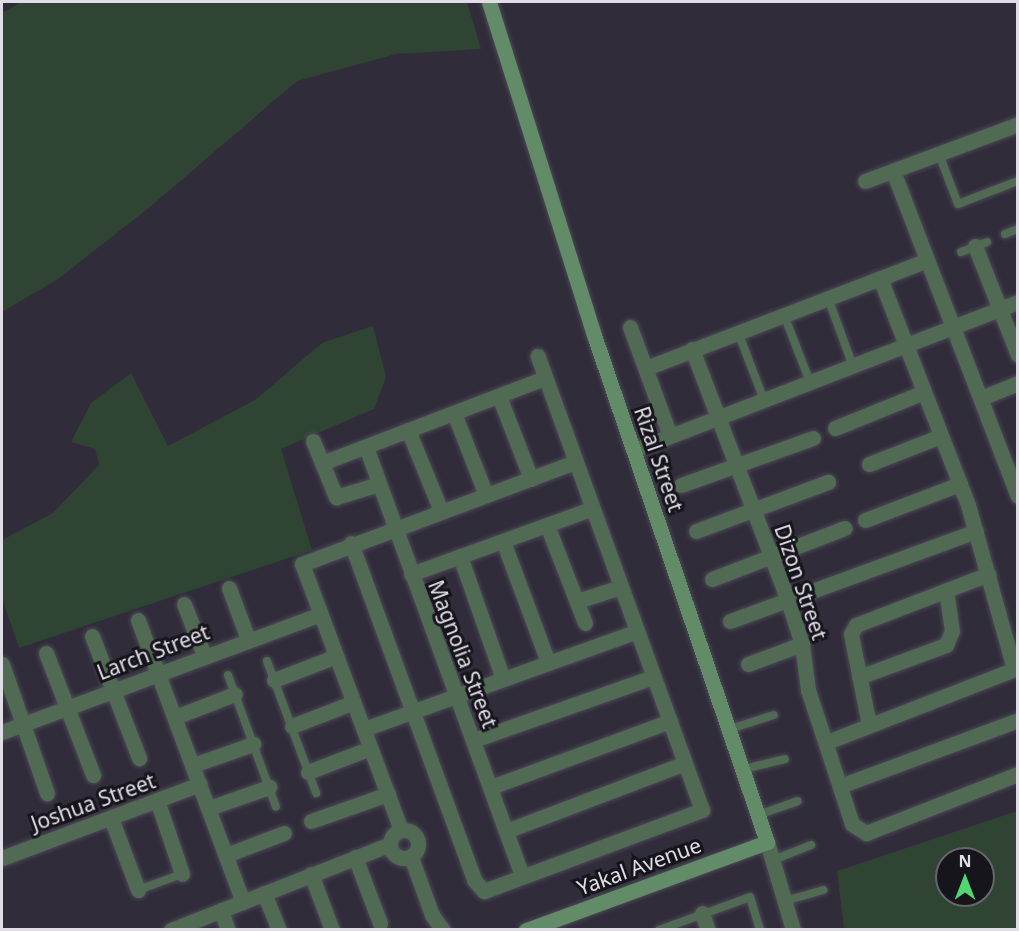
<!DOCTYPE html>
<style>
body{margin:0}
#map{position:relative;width:1019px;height:931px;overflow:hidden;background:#302c3a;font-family:"Noto Sans",sans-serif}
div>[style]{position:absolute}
.green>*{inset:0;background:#2f4432}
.roads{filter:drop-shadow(0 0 2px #4c4856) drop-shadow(0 0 2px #4c4856)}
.lane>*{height:8px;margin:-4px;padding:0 4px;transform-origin:4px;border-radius:4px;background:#506a54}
.street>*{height:15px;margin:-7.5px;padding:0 7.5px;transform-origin:7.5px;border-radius:7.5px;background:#506a54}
.street>.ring{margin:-7.5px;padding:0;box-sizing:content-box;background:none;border:15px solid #506a54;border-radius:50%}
.secondary>*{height:15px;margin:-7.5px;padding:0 7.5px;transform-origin:7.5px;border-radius:7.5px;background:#628b68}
span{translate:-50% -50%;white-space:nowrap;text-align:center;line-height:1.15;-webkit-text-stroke:6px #17151c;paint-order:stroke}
.street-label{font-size:21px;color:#e0dde6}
.frame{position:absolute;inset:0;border:3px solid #e0dde6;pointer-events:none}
.north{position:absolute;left:935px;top:847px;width:60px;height:60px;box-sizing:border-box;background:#17151c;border:2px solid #67656d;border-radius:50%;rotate:0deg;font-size:16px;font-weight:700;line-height:24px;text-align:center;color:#e0dde6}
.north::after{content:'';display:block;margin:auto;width:21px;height:27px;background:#52d673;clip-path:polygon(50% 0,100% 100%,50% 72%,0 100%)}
</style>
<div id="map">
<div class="green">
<div style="clip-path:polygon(2px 2px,4px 12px,21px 2px,467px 2px,481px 49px,396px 54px,297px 81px,150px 207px,58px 279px,2px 312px)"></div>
<div style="clip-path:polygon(373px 326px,386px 377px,374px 409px,281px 449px,312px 550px,19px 648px,2px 598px,2px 540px,53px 513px,99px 465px,95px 449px,71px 442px,91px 403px,131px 373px,168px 446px,255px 400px,322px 343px)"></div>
<div style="clip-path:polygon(evenodd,1017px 811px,1017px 929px,844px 929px,837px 871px,1017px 811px,947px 859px,983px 859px,983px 895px,947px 895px,947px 859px)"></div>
</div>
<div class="roads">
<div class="lane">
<div style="left:939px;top:154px;width:53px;rotate:69.2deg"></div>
<div style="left:958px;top:204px;width:64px;rotate:-21deg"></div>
<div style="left:1005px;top:234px;width:14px;rotate:-21deg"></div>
<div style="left:961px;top:252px;width:28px;rotate:-21deg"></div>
<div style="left:828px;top:298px;width:72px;rotate:69.8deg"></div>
<div style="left:784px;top:315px;width:72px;rotate:68.8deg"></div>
<div style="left:738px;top:332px;width:73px;rotate:69.1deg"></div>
<div style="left:267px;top:661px;width:141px;rotate:69.6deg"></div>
<div style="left:228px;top:675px;width:140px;rotate:70deg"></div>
<div style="left:730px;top:729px;width:46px;rotate:-17.7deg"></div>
<div style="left:744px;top:769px;width:42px;rotate:-13.7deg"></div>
<div style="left:758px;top:815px;width:42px;rotate:-19.3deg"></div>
<div style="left:773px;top:860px;width:41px;rotate:-21.5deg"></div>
<div style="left:138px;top:890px;width:47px;rotate:-20deg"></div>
<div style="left:785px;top:901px;width:40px;rotate:-16deg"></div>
<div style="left:659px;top:930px;width:97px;rotate:-19.9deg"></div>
<div style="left:750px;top:897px;width:34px;rotate:73deg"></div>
</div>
<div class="street">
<div style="left:893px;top:171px;width:348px;rotate:69deg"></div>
<div style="left:865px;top:181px;width:163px;rotate:-20.4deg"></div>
<div style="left:975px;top:246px;width:117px;rotate:68.5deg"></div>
<div style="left:880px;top:278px;width:243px;rotate:68.8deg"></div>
<div style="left:968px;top:505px;width:170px;rotate:74.3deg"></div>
<div style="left:630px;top:327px;width:116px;rotate:69.8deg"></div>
<div style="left:692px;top:349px;width:270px;rotate:69.1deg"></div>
<div style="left:788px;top:601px;width:45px;rotate:72deg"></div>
<div style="left:802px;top:644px;width:46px;rotate:82.6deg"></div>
<div style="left:808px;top:690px;width:141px;rotate:71.8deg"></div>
<div style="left:852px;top:824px;width:17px;rotate:33deg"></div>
<div style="left:866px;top:833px;width:163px;rotate:-21.2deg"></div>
<div style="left:646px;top:368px;width:301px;rotate:-21deg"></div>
<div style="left:499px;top:396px;width:89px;rotate:68.9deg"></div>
<div style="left:981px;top:398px;width:40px;rotate:-22deg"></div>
<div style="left:454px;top:413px;width:88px;rotate:68.7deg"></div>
<div style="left:835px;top:428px;width:96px;rotate:-22deg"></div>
<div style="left:408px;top:430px;width:87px;rotate:67.8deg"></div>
<div style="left:313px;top:441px;width:61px;rotate:67.7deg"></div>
<div style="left:336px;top:497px;width:45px;rotate:-16.8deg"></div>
<div style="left:366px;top:447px;width:456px;rotate:70deg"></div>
<div style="left:634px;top:450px;width:412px;rotate:-21.1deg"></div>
<div style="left:322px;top:463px;width:239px;rotate:-20.9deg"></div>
<div style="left:869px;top:464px;width:77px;rotate:-21.3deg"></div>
<div style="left:681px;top:485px;width:140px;rotate:-19.6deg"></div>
<div style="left:865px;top:520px;width:102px;rotate:-20.8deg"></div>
<div style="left:547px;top:525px;width:105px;rotate:68.8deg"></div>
<div style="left:696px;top:531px;width:141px;rotate:-20.4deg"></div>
<div style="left:503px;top:541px;width:129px;rotate:69.6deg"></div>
<div style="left:351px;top:543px;width:359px;rotate:69.9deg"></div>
<div style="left:474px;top:880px;width:15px;rotate:48deg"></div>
<div style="left:484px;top:891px;width:233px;rotate:-20.4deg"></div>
<div style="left:702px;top:810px;width:483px;rotate:-109.9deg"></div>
<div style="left:460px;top:556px;width:130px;rotate:70.7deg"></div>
<div style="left:411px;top:574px;width:191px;rotate:-19.9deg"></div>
<div style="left:712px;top:579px;width:142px;rotate:-21deg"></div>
<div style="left:229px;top:588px;width:54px;rotate:69.6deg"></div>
<div style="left:577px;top:601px;width:46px;rotate:-17.7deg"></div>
<div style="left:184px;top:604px;width:55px;rotate:68.6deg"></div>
<div style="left:138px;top:620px;width:301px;rotate:69.6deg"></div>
<div style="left:730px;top:621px;width:262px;rotate:-20.1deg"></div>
<div style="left:92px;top:636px;width:131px;rotate:68.9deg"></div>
<div style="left:46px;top:653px;width:131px;rotate:68.9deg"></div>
<div style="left:2px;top:664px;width:137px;rotate:70.8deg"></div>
<div style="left:748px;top:664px;width:58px;rotate:-20.3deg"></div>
<div style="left:859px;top:677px;width:93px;rotate:-20.2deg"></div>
<div style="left:946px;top:645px;width:15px;rotate:-67deg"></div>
<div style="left:952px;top:631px;width:41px;rotate:-98.3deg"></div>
<div style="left:274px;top:680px;width:67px;rotate:-20.9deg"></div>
<div style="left:175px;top:717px;width:64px;rotate:-21deg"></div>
<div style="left:869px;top:725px;width:93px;rotate:-101.2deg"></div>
<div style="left:851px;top:634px;width:10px;rotate:-61deg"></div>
<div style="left:856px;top:625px;width:142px;rotate:-21deg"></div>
<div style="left:292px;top:726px;width:66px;rotate:-21.2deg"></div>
<div style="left:364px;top:729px;width:290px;rotate:-19.7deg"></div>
<div style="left:2px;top:732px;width:340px;rotate:-20.3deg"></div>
<div style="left:474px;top:740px;width:190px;rotate:-19.4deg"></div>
<div style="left:827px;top:742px;width:205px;rotate:-21.2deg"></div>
<div style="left:193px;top:765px;width:64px;rotate:-19.3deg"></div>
<div style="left:308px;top:772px;width:67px;rotate:-20.9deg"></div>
<div style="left:840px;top:786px;width:190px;rotate:-20.3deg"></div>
<div style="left:491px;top:787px;width:191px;rotate:-20.2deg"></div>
<div style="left:157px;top:800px;width:78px;rotate:71.3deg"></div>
<div style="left:209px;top:808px;width:64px;rotate:-19.3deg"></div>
<div style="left:111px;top:818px;width:77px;rotate:69.4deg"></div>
<div style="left:311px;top:821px;width:82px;rotate:-19.3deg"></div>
<div class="ring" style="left:390px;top:830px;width:13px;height:13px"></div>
<div style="left:401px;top:830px;width:284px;rotate:-110.4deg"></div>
<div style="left:302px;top:564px;width:291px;rotate:-20.5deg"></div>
<div style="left:506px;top:831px;width:191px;rotate:-20.8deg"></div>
<div style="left:767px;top:842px;width:92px;rotate:73.5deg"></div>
<div style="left:226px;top:855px;width:62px;rotate:-20.8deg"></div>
<div style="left:355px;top:857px;width:71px;rotate:69.3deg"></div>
<div style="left:411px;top:857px;width:62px;rotate:70.1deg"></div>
<div style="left:432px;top:915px;width:19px;rotate:54deg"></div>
<div style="left:2px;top:858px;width:211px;rotate:-20.5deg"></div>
<div style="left:311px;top:874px;width:60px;rotate:69.4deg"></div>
<div style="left:264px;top:893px;width:40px;rotate:68deg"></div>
<div style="left:221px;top:910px;width:21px;rotate:71deg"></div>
<div style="left:702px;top:913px;width:18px;rotate:71deg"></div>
<div style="left:171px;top:930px;width:235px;rotate:-21.4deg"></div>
</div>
<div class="secondary">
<div style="left:489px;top:2px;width:349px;rotate:72.5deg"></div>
<div style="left:594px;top:335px;width:536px;rotate:71.16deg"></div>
<div style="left:767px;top:842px;width:257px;rotate:159.9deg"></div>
</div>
</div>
<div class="street-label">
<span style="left:659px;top:459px;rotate:71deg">Rizal Street</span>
<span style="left:801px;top:582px;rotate:71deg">Dizon Street</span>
<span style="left:153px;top:652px;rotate:-21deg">Larch Street</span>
<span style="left:463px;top:654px;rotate:69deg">Magnolia Street</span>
<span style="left:93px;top:802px;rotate:-20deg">Joshua Street</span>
<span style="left:639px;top:866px;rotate:-20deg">Yakal Avenue</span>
</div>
<div class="frame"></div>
<div class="north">N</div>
</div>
